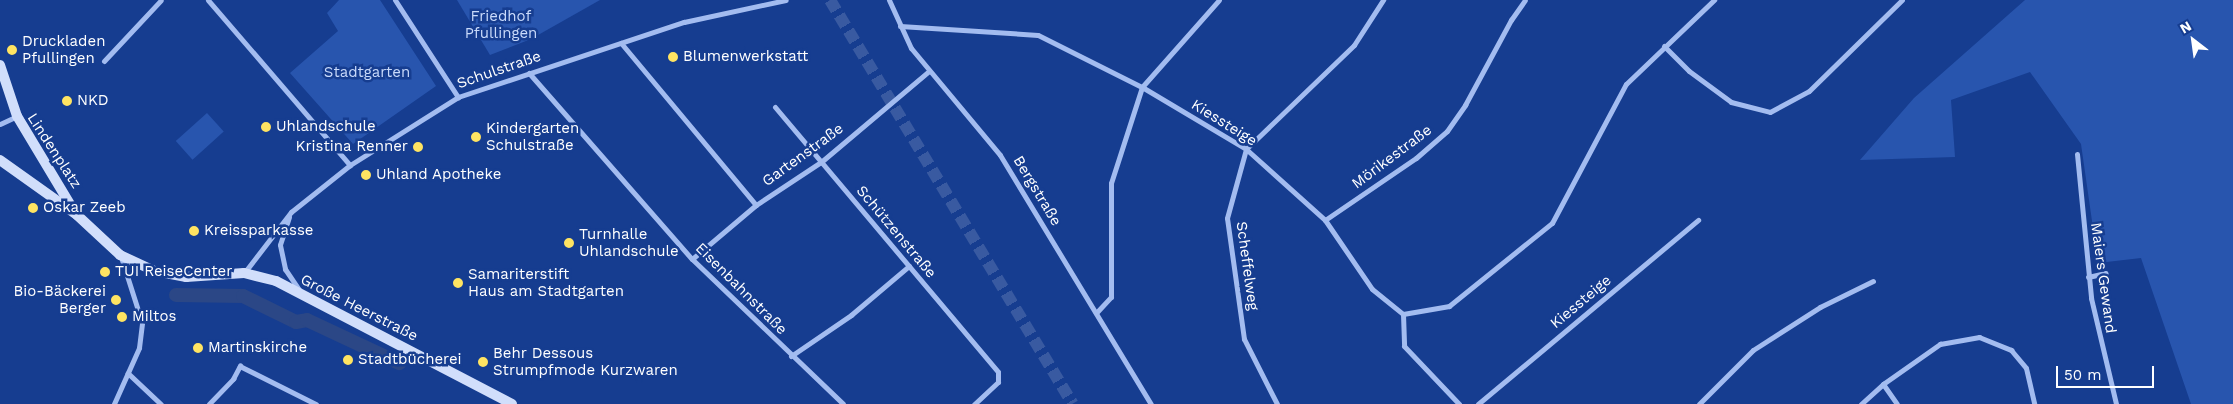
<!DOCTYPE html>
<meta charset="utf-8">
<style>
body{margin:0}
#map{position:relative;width:2233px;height:404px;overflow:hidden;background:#163d90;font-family:"Work Sans",sans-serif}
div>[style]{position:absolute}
.green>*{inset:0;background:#2855ae;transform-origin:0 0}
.canal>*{height:14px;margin:-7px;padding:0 7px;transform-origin:7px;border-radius:7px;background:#2b4786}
.primary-tunnel>*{height:12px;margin-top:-6px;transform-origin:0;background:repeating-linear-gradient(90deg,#395aa1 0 12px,transparent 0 18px)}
.pedestrian>*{height:4.5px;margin:-2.25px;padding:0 2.25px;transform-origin:2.25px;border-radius:2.25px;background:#a3bcf0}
.minor>*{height:5px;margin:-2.5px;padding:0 2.5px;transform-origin:2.5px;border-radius:2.5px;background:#a3bcf0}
.secondary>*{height:10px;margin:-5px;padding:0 5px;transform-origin:5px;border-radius:5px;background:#d1defb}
.dots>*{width:14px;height:14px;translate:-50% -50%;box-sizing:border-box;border:2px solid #163d90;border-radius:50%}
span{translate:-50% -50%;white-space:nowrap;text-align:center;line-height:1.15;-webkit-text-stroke:5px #163d90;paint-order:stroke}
.park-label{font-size:15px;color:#c9dafb}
.poi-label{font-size:15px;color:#fff}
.left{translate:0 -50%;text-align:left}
.right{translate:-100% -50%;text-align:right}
.street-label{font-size:15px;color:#fff}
.north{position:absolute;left:2168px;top:15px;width:50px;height:50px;-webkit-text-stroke:4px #163d90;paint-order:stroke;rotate:330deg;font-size:14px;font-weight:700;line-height:20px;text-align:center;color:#fff}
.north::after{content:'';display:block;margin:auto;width:18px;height:22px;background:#fff;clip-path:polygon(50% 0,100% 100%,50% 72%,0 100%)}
.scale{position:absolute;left:2056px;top:366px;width:98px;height:22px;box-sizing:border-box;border:2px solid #fff;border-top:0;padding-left:6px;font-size:15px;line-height:18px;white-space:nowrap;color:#fff;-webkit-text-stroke:4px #163d90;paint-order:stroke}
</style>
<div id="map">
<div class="green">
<div style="clip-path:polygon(339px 0,380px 0,436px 86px,353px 144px,290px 73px,338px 31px,327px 13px)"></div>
<div style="clip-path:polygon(457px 0,600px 0,531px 39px,490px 55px)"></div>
<div style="clip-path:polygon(2025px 0,2233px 0,2233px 404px,2191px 404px,2141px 258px,2098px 263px,2081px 144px,2030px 72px,1951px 100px,1955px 157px,1860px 160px,1914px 98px)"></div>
<div style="left:207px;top:113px;width:25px;height:42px;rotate:48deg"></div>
</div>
<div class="canal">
<div style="left:176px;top:295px;width:67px;rotate:0.9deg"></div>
<div style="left:243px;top:296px;width:59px;rotate:26.1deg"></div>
<div style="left:296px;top:322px;width:11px;rotate:-10deg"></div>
<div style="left:307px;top:320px;width:102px;rotate:25.1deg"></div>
</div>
<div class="primary-tunnel">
<div style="left:830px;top:0;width:471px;rotate:59deg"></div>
</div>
<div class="pedestrian">
<div style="left:128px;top:373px;width:45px;rotate:43.2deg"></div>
<div style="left:114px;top:404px;width:61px;rotate:-65.9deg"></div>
<div style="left:139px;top:348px;width:25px;rotate:-83deg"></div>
<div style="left:142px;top:323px;width:69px;rotate:-107.7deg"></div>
<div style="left:209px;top:404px;width:35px;rotate:-46deg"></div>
<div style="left:233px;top:379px;width:15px;rotate:-62deg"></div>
<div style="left:240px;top:366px;width:85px;rotate:26.6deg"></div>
</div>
<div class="minor">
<div style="left:208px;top:0;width:218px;rotate:49.3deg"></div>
<div style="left:395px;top:0;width:116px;rotate:57deg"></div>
<div style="left:889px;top:0;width:53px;rotate:65.4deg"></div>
<div style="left:911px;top:48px;width:139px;rotate:50.2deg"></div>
<div style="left:1000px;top:155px;width:291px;rotate:58.8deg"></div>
<div style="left:900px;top:26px;width:138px;rotate:3.7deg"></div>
<div style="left:1038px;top:35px;width:116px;rotate:26.6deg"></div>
<div style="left:1142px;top:87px;width:121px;rotate:30.8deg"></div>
<div style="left:1246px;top:149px;width:106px;rotate:41.9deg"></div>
<div style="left:1325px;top:220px;width:83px;rotate:55.7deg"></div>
<div style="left:1372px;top:289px;width:40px;rotate:39deg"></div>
<div style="left:1403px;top:314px;width:32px;rotate:88deg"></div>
<div style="left:1404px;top:346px;width:80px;rotate:46.5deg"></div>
<div style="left:621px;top:43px;width:211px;rotate:50.2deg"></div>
<div style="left:1664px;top:46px;width:35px;rotate:45deg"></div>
<div style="left:1689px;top:71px;width:52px;rotate:36.4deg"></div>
<div style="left:1731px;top:102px;width:40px;rotate:14.4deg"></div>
<div style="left:1770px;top:112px;width:44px;rotate:-28.3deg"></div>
<div style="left:1809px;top:91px;width:130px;rotate:-44.4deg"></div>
<div style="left:104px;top:61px;width:83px;rotate:-46.9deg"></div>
<div style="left:529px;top:73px;width:247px;rotate:48.8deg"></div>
<div style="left:692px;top:259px;width:209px;rotate:43.8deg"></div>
<div style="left:775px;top:107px;width:346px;rotate:49.9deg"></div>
<div style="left:998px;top:372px;width:10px;rotate:90deg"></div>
<div style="left:998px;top:382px;width:33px;rotate:137deg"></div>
<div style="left:0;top:124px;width:19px;rotate:-25deg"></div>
<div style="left:2077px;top:154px;width:145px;rotate:84.4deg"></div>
<div style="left:2091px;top:298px;width:109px;rotate:76.7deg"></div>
<div style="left:289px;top:217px;width:29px;rotate:108deg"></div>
<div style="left:280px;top:245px;width:25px;rotate:78deg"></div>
<div style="left:285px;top:269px;width:25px;rotate:56deg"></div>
<div style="left:1325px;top:220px;width:110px;rotate:-34.3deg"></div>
<div style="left:1416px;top:158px;width:41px;rotate:-41.1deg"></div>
<div style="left:1447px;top:131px;width:32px;rotate:-55deg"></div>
<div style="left:1465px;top:105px;width:97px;rotate:-61.6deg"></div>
<div style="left:1511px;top:20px;width:24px;rotate:-55deg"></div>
<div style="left:692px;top:259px;width:84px;rotate:-40.2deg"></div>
<div style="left:756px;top:205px;width:78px;rotate:-33.5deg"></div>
<div style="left:821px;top:162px;width:141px;rotate:-40.1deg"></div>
<div style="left:244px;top:273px;width:77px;rotate:-52.4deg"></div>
<div style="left:291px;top:212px;width:75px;rotate:-38.5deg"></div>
<div style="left:350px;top:165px;width:128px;rotate:-32.2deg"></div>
<div style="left:458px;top:97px;width:238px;rotate:-18.4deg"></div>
<div style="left:684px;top:22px;width:104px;rotate:-12.2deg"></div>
<div style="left:2088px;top:277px;width:18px;rotate:-13deg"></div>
<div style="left:1096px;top:313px;width:22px;rotate:-47deg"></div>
<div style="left:1111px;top:297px;width:114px;rotate:-90deg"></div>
<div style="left:1111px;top:183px;width:101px;rotate:-72.1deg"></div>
<div style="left:1142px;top:87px;width:116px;rotate:-48.5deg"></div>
<div style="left:1403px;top:314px;width:47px;rotate:-9.9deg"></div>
<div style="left:1449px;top:306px;width:132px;rotate:-38.9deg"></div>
<div style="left:1552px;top:223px;width:157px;rotate:-62deg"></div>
<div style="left:1626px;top:84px;width:122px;rotate:-43.7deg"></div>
<div style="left:791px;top:356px;width:73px;rotate:-34.3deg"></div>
<div style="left:851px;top:315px;width:76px;rotate:-40.2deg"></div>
<div style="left:1883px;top:384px;width:24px;rotate:55deg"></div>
<div style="left:1277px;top:404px;width:73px;rotate:-116.9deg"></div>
<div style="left:1244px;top:339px;width:122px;rotate:-98deg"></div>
<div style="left:1227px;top:218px;width:72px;rotate:-74.6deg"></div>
<div style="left:1246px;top:149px;width:150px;rotate:-43.9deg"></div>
<div style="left:1354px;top:45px;width:54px;rotate:-57.2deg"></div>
<div style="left:1478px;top:404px;width:287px;rotate:-39.9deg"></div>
<div style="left:1699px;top:404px;width:76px;rotate:-45deg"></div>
<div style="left:1753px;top:350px;width:80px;rotate:-32.7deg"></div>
<div style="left:1820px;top:307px;width:59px;rotate:-26.1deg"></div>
<div style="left:1861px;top:404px;width:30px;rotate:-42deg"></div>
<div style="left:1883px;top:384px;width:70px;rotate:-35.1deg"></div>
<div style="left:1940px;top:344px;width:40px;rotate:-10deg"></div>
<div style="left:1979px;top:337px;width:35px;rotate:22deg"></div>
<div style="left:2011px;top:350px;width:23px;rotate:50deg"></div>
<div style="left:2026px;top:368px;width:37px;rotate:77deg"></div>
</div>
<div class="secondary">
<div style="left:0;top:65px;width:54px;rotate:71.6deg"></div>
<div style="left:17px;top:116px;width:111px;rotate:59deg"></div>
<div style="left:0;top:160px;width:95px;rotate:35.5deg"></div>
<div style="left:77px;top:215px;width:59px;rotate:42.9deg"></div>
<div style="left:120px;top:255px;width:38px;rotate:25deg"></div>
<div style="left:155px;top:271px;width:32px;rotate:11deg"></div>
<div style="left:186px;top:277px;width:58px;rotate:-3.9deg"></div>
<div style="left:244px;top:273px;width:33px;rotate:14deg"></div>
<div style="left:276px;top:281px;width:266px;rotate:27.5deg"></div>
</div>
<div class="dots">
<div style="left:12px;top:50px;background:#ffe462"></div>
<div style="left:673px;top:57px;background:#ffe462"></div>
<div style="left:67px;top:101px;background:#ffe462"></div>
<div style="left:266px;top:127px;background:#ffe462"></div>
<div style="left:476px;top:137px;background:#ffe462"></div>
<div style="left:418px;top:147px;background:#ffe462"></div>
<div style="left:366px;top:175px;background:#ffe462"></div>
<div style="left:33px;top:208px;background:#ffe462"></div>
<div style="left:194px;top:231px;background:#ffe462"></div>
<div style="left:569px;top:243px;background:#ffe462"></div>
<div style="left:105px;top:272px;background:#ffe462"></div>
<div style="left:458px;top:283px;background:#ffe462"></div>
<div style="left:116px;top:300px;background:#ffe462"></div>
<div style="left:122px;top:317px;background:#ffe462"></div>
<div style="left:198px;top:348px;background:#ffe462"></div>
<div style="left:348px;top:360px;background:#ffe462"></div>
<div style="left:483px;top:362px;background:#ffe462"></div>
</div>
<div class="park-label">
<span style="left:501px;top:25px">Friedhof<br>Pfullingen</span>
<span style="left:367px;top:73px">Stadtgarten</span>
</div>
<div class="poi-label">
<span class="left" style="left:22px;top:50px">Druckladen<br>Pfullingen</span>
<span class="left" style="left:683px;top:57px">Blumenwerkstatt</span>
<span class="left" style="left:77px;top:101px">NKD</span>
<span class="left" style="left:276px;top:127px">Uhlandschule</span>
<span class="left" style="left:486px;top:137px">Kindergarten<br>Schulstraße</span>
<span class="right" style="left:408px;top:147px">Kristina Renner</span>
<span class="left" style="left:376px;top:175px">Uhland Apotheke</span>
<span class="left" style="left:43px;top:208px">Oskar Zeeb</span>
<span class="left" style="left:204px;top:231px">Kreissparkasse</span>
<span class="left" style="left:579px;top:243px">Turnhalle<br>Uhlandschule</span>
<span class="left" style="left:115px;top:272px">TUI ReiseCenter</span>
<span class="left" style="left:468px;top:283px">Samariterstift<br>Haus am Stadtgarten</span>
<span class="right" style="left:106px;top:300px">Bio-Bäckerei<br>Berger</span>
<span class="left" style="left:132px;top:317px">Miltos</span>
<span class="left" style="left:208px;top:348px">Martinskirche</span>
<span class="left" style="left:493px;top:362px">Behr Dessous<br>Strumpfmode Kurzwaren</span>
<span class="left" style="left:358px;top:360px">Stadtbücherei</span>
</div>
<div class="street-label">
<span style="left:499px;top:70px;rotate:-19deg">Schulstraße</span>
<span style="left:1224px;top:123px;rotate:32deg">Kiessteige</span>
<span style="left:54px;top:151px;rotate:57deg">Lindenplatz</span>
<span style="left:803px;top:155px;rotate:-36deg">Gartenstraße</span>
<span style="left:1392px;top:157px;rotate:-37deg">Mörikestraße</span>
<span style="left:1037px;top:191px;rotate:59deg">Bergstraße</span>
<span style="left:896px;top:232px;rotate:50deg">Schützenstraße</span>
<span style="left:1247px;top:266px;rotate:82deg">Scheffelweg</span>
<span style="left:2103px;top:278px;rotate:82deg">Maiers Gewand</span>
<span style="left:741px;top:289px;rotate:45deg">Eisenbahnstraße</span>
<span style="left:1581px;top:302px;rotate:-40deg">Kiessteige</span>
<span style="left:359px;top:308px;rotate:27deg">Große Heerstraße</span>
</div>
<div class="north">N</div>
<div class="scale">50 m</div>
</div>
